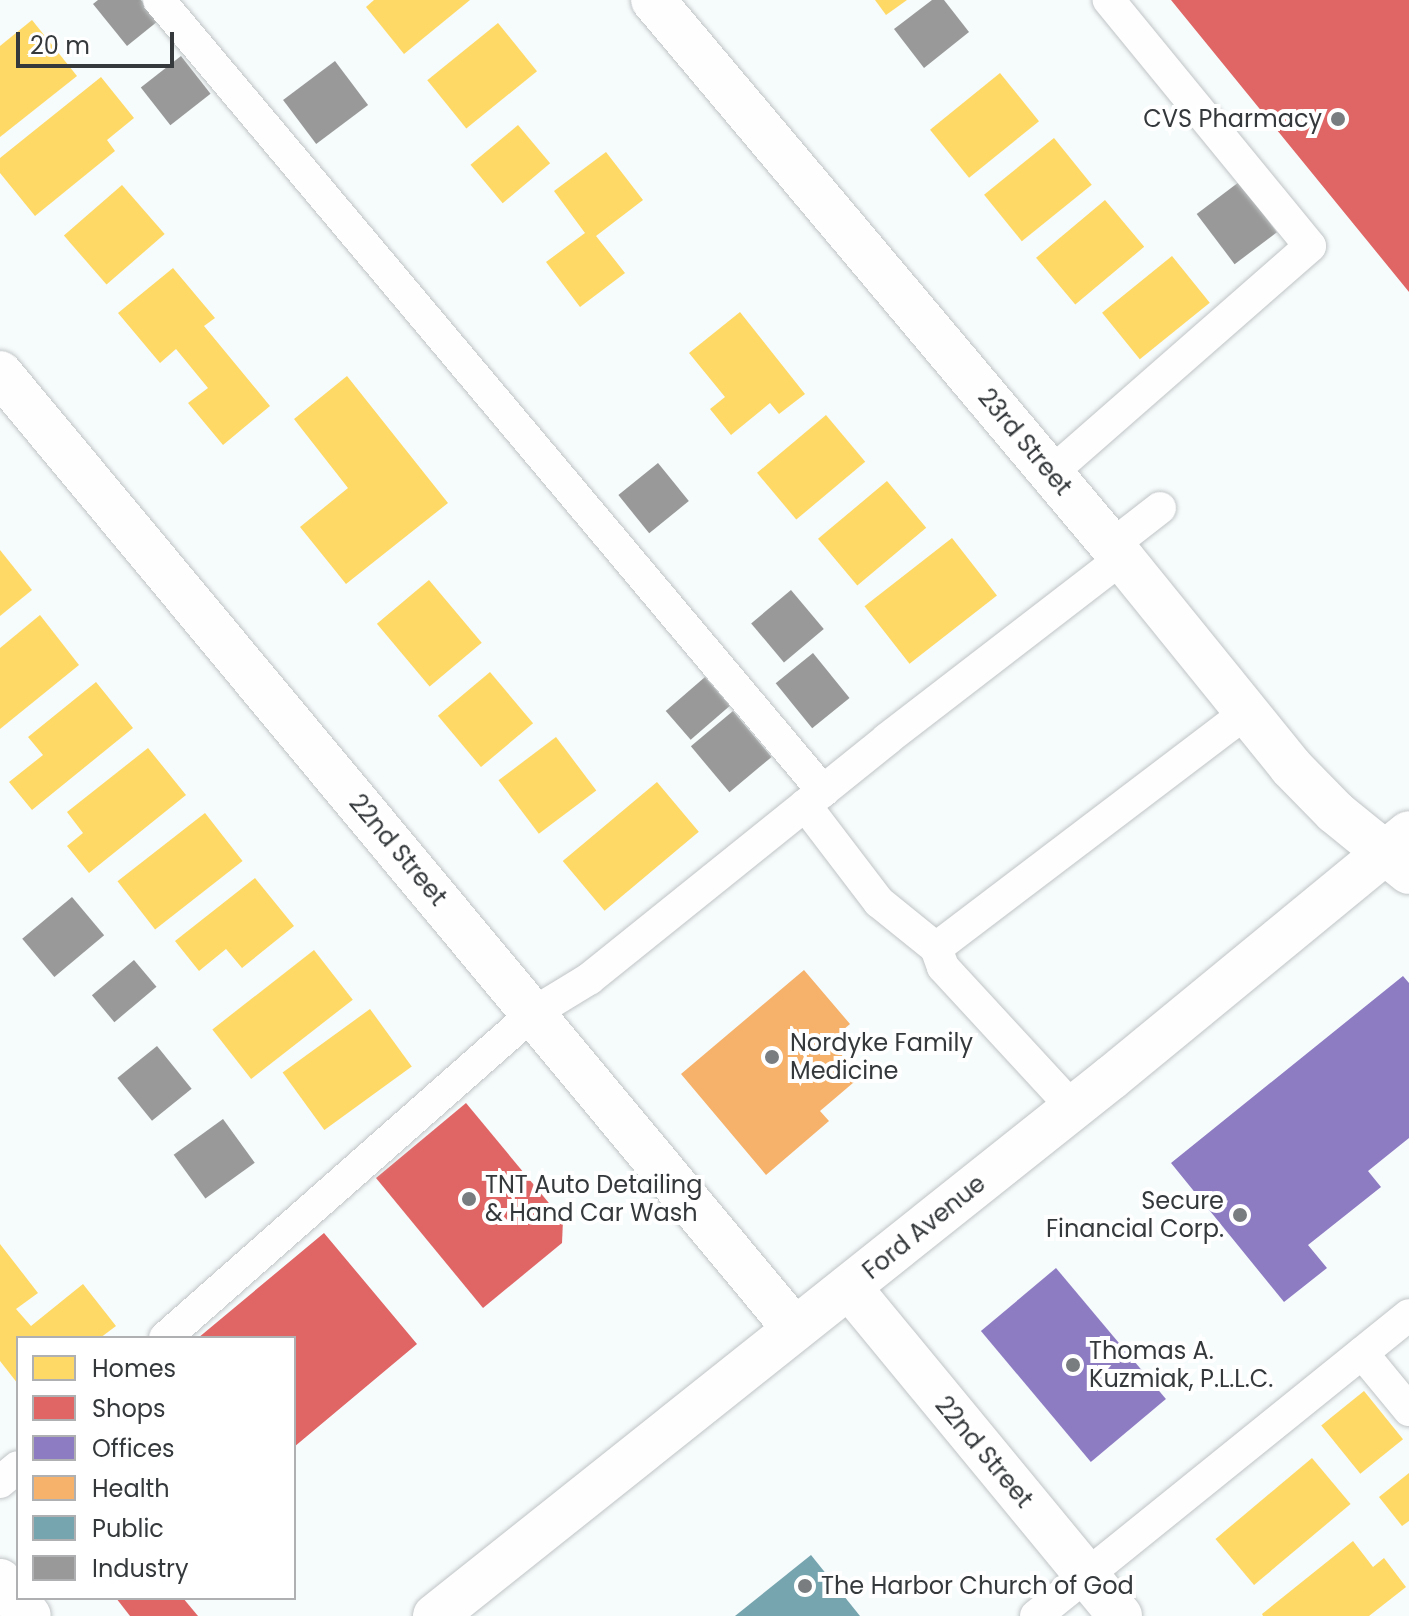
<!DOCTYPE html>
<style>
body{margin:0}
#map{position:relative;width:1409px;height:1616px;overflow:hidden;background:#f6fbfc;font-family:Poppins,sans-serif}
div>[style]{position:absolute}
.homes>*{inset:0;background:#ffd966;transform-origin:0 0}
.shops>*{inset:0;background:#e06666}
.offices>*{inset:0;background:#8e7cc3;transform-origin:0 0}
.health>*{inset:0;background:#f6b26b}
.public>*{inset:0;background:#76a5af}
.industry>*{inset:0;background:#999;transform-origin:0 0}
.roads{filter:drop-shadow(0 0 2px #c0c4c5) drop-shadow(0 0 2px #c0c4c5)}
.lane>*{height:32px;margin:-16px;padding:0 16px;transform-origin:16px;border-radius:16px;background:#fefeff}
.street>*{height:44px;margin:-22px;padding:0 22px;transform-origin:22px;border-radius:22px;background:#fefeff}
.secondary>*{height:44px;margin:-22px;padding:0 22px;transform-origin:22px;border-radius:22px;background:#fefeff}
.dots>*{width:22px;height:22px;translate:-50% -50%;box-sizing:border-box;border:4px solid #fff;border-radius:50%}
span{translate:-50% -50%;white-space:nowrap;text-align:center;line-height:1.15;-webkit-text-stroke:8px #fff;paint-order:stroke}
.poi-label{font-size:24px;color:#35393b}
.right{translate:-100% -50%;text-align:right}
.left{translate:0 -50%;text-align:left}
.street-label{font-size:24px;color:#35393b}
.legend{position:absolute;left:16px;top:1336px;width:280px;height:264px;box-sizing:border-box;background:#fff;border:2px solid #aeb0b1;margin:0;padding:10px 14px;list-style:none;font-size:24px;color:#35393b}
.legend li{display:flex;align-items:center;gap:16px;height:40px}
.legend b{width:40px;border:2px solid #aeb0b1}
.scale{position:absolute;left:16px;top:32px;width:158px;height:36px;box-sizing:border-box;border:4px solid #35393b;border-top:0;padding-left:10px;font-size:24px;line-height:28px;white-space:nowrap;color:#35393b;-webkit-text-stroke:6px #fff;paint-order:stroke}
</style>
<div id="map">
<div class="homes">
<div style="clip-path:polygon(374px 0,470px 0,404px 54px,366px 7px)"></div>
<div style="clip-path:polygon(875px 0,907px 0,886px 15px)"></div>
<div style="clip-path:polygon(32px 20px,77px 76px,0 137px,0 46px)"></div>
<div style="left:498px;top:23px;width:62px;height:91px;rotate:51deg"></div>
<div style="left:1000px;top:73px;width:62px;height:90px;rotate:51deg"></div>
<div style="clip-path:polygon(101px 77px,134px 118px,107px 140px,115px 151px,35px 216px,0 173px,0 158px)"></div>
<div style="left:518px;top:125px;width:50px;height:62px;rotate:50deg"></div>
<div style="left:1054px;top:138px;width:60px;height:90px;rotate:51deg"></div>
<div style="clip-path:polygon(606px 152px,643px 200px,596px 236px,625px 273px,580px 307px,546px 262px,585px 233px,554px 191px)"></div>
<div style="left:122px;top:185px;width:65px;height:77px;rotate:49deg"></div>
<div style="left:1105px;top:200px;width:61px;height:90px;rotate:50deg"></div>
<div style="left:1172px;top:256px;width:60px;height:90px;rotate:51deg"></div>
<div style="clip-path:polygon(173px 268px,215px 318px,204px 326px,270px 406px,223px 445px,188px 403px,208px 388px,176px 349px,160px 363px,118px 313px)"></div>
<div style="clip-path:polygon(740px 312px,805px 394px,779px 414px,770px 403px,731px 435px,710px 409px,725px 397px,689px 353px)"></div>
<div style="clip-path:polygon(347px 376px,448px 503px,346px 584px,300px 527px,348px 488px,294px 419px)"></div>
<div style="left:826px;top:415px;width:61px;height:90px;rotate:50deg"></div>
<div style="left:887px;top:481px;width:61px;height:90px;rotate:50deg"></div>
<div style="left:952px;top:538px;width:73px;height:111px;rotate:52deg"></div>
<div style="clip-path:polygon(0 550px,32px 590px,0 616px)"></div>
<div style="left:429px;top:580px;width:82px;height:68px;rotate:50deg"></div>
<div style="clip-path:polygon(40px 615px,79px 665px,0 729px,0 648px)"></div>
<div style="left:490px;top:672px;width:67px;height:68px;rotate:50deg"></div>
<div style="clip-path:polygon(96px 682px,133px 728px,32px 810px,9px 782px,43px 755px,28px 737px)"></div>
<div style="left:556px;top:737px;width:67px;height:72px;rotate:53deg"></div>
<div style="clip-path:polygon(148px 748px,186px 795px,89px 873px,67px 846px,83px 833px,67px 812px)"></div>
<div style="left:657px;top:782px;width:65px;height:123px;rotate:50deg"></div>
<div style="left:205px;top:813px;width:61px;height:111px;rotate:52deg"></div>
<div style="clip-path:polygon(255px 878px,294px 926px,242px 968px,226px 949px,199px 971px,175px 941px)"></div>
<div style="left:314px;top:950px;width:63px;height:129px;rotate:52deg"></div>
<div style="left:370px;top:1009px;width:71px;height:108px;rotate:54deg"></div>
<div style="clip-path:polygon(0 1244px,38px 1293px,16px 1309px,31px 1326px,83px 1284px,116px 1326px,100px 1338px,18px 1338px,18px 1384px,0 1361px)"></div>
<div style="left:1364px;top:1391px;width:62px;height:55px;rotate:51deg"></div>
<div style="left:1312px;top:1458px;width:60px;height:126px;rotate:50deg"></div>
<div style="clip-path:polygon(1409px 1473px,1409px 1521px,1402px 1526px,1379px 1497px)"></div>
<div style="clip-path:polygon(1353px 1541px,1373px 1567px,1384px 1558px,1406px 1587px,1369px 1616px,1263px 1616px,1262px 1614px)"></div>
</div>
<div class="shops">
<div style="clip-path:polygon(1171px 0,1409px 0,1409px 292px,1365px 238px)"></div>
<div style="clip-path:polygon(466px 1103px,563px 1220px,562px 1243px,483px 1308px,376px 1178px)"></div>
<div style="clip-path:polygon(324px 1233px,417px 1344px,294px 1447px,294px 1338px,198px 1338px)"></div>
<div style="clip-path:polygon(116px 1598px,183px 1598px,198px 1616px,130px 1616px)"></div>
</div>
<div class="offices">
<div style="clip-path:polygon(1403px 976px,1409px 983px,1409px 1138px,1368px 1171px,1381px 1187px,1308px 1245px,1327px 1268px,1284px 1302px,1171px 1163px)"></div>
<div style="left:1056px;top:1268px;width:171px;height:98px;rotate:50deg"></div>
</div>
<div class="health">
<div style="clip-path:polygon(804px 970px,850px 1024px,830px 1041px,860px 1077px,820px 1111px,829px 1121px,766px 1175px,681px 1074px)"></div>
</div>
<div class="public">
<div style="clip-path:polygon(811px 1555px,860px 1616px,735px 1616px)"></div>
</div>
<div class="industry">
<div style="clip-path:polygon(98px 0,141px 0,158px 21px,127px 46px,93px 4px)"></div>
<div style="clip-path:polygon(932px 0,944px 0,969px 32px,924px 68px,894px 29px)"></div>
<div style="left:181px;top:56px;width:48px;height:51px;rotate:52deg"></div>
<div style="left:335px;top:61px;width:55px;height:65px;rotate:53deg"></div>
<div style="left:1239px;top:182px;width:63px;height:53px;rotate:53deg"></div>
<div style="left:658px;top:463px;width:49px;height:51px;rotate:51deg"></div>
<div style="left:791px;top:590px;width:51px;height:52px;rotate:50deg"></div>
<div style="left:813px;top:653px;width:58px;height:48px;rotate:51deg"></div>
<div style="left:705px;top:677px;width:38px;height:52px;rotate:49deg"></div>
<div style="left:733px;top:711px;width:60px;height:55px;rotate:50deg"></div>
<div style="left:72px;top:897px;width:50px;height:65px;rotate:50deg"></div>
<div style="left:134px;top:960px;width:35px;height:55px;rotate:50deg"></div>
<div style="left:157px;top:1046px;width:55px;height:51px;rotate:51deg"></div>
<div style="left:223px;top:1119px;width:54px;height:61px;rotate:54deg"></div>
</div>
<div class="roads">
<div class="lane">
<div style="left:159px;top:0;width:1033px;rotate:49.99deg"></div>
<div style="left:1051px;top:473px;width:344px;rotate:-41.2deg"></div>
<div style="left:1310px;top:246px;width:318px;rotate:-129.3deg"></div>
<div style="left:1111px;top:546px;width:62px;rotate:-37.8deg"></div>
<div style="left:805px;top:805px;width:122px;rotate:52.7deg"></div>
<div style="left:879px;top:902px;width:73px;rotate:38.9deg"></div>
<div style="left:1073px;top:1108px;width:192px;rotate:-132.7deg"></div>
<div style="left:943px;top:967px;width:20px;rotate:-110deg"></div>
<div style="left:936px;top:948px;width:390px;rotate:-37.2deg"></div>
<div style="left:165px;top:1338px;width:491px;rotate:-41.4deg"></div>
<div style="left:533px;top:1013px;width:66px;rotate:-31.3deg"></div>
<div style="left:589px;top:979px;width:383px;rotate:-38.8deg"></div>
<div style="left:887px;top:739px;width:297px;rotate:-37.6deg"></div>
<div style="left:1362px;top:1353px;width:74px;rotate:50.5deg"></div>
<div style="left:0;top:1482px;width:23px;rotate:-40deg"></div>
<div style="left:1036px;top:1616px;width:479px;rotate:-38.9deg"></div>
</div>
<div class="street">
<div style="left:653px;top:0;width:729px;rotate:49.95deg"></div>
<div style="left:1122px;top:558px;width:269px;rotate:51deg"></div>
<div style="left:1291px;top:767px;width:63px;rotate:45.6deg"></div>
<div style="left:1335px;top:812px;width:95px;rotate:39deg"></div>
<div style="left:0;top:373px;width:1242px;rotate:50.26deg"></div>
<div style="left:849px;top:1287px;width:426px;rotate:50.5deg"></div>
<div style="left:0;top:1581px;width:45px;rotate:50.4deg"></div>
</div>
<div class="secondary">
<div style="left:435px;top:1616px;width:865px;rotate:-38.53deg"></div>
<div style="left:1112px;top:1077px;width:384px;rotate:-39.4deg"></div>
</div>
</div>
<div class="dots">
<div style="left:1338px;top:119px;background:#797d7f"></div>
<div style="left:772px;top:1057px;background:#797d7f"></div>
<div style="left:469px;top:1199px;background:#797d7f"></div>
<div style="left:1240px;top:1215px;background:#797d7f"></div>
<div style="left:1073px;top:1365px;background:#797d7f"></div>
<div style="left:805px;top:1586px;background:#797d7f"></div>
</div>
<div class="poi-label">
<span class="right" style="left:1322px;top:119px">CVS Pharmacy</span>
<span class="left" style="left:790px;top:1057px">Nordyke Family<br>Medicine</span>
<span class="left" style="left:485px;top:1199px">TNT Auto Detailing<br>&amp; Hand Car Wash</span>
<span class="right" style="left:1224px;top:1215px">Secure<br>Financial Corp.</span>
<span class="left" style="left:1089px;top:1365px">Thomas A.<br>Kuzmiak, P.L.L.C.</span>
<span class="left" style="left:821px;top:1586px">The Harbor Church of God</span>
</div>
<div class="street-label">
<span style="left:1025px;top:442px;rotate:50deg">23rd Street</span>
<span style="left:398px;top:850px;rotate:50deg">22nd Street</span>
<span style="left:924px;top:1227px;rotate:-39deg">Ford Avenue</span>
<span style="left:984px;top:1452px;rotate:50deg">22nd Street</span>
</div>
<ul class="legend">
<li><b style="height:22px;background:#ffd966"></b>Homes</li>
<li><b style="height:22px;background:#e06666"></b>Shops</li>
<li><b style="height:22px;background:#8e7cc3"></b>Offices</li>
<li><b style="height:22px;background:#f6b26b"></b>Health</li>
<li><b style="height:22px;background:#76a5af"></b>Public</li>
<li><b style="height:22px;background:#999"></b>Industry</li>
</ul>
<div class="scale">20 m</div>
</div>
